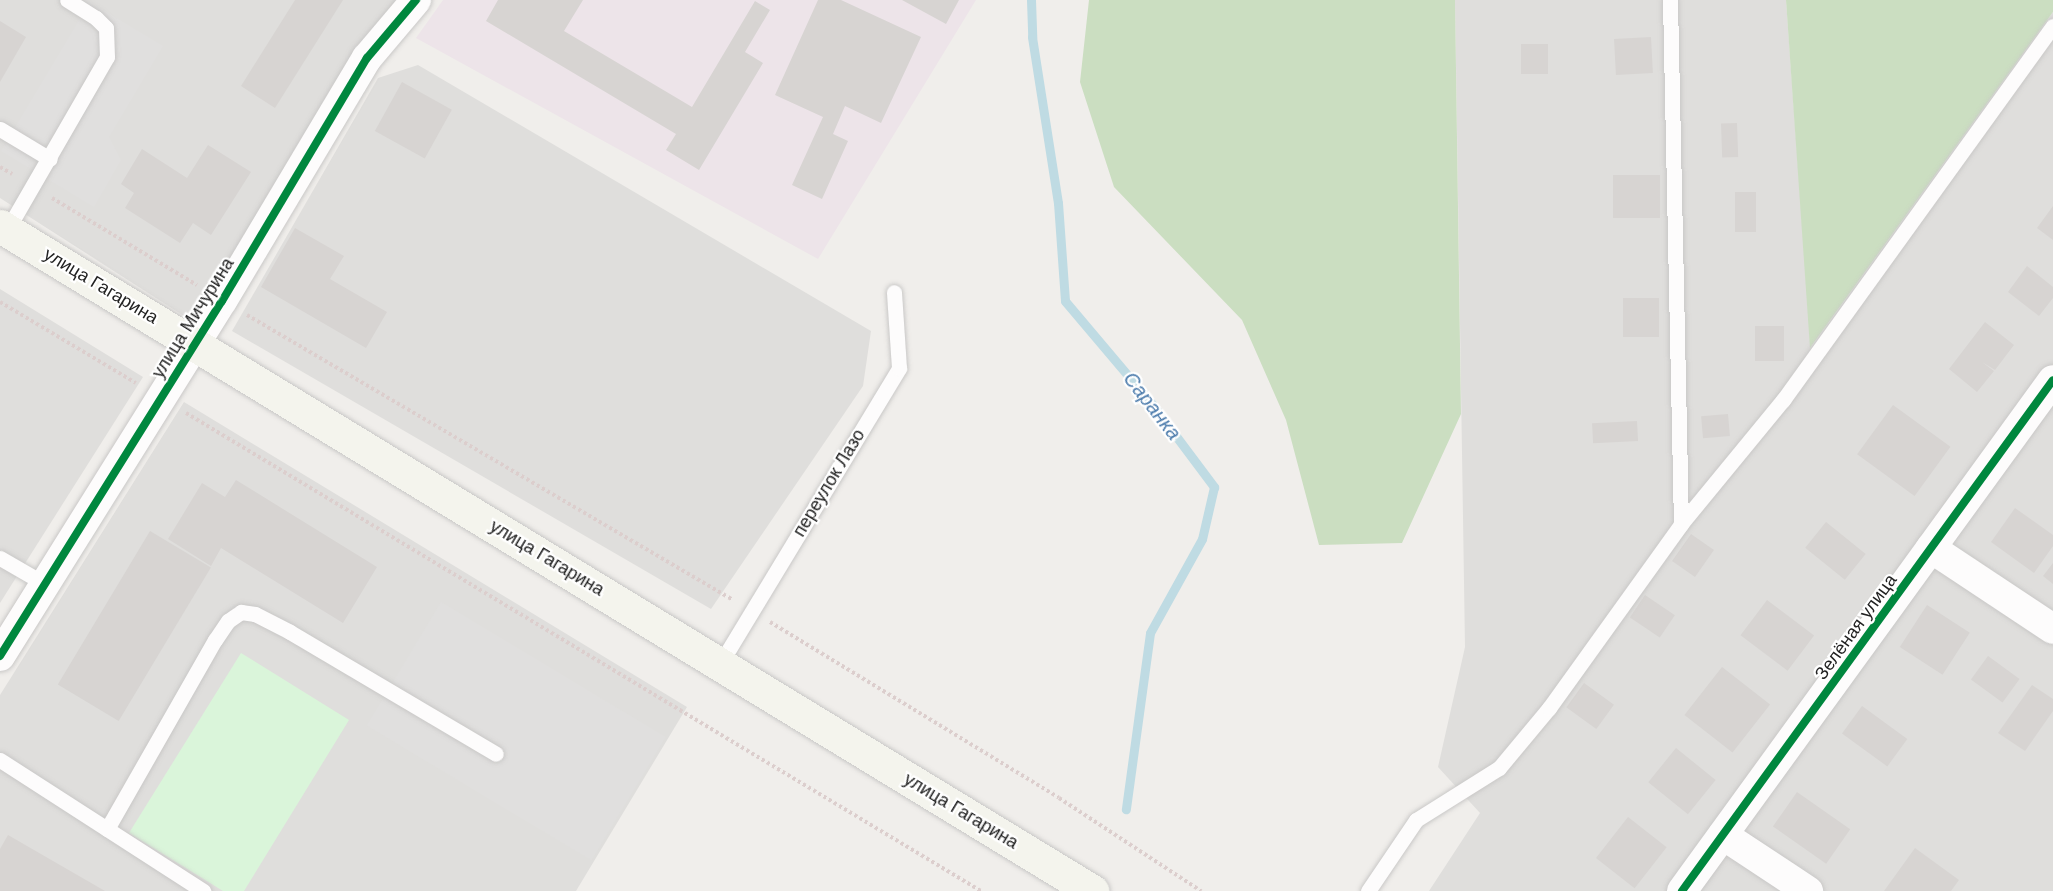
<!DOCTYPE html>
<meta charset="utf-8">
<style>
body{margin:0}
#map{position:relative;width:2053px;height:891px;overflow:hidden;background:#f0eeeb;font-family:Helvetica,sans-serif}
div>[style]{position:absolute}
.residential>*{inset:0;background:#dfdedc}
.industrial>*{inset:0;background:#ede4e9}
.forest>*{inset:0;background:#cbdec1}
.park>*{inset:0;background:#daf5da}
.parking>*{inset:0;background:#e0dfde;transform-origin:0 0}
.stream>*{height:9px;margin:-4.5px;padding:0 4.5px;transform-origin:4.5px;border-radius:4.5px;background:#bfdbe3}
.building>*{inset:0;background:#d7d4d2;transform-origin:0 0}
.path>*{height:4px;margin-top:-2px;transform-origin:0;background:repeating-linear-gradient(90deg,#dccecd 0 3px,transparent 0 6px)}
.roads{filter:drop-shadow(0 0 2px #c9c8c7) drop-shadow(0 0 2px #c9c8c7)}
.service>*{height:15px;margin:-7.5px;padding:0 7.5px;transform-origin:7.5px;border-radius:7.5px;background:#fdfcfc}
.minor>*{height:30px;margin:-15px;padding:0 15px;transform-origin:15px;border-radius:15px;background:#fdfcfc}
.secondary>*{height:33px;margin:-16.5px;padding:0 16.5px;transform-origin:16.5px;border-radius:16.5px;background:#f4f4ed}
.cycleway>*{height:8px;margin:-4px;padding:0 4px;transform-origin:4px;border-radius:4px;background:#00873e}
span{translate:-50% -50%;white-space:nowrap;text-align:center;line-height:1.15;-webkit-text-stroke:4.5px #fff;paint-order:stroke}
.street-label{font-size:18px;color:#222}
.water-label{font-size:20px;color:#4a7aab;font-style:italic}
</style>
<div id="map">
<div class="residential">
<div style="clip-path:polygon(0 0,399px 0,198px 325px,0 198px)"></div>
<div style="clip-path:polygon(1455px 0,1786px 0,1811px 347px,2053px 12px,2053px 891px,1429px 891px,1480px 813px,1438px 767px,1465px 647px)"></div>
<div style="clip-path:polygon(418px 65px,871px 331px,863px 386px,711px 609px,232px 331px,378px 78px)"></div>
<div style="clip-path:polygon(0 289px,143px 377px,0 603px)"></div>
<div style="clip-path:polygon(184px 402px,687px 707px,576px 891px,0 891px,0 695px)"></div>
</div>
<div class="industrial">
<div style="clip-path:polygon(443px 0,976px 0,818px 259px,416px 38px)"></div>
</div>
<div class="forest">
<div style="clip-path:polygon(1089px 0,1455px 0,1461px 414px,1402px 543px,1319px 545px,1286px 420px,1242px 320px,1114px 187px,1080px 82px)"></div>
<div style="clip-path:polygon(1786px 0,2053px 0,2053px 12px,1810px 348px)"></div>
</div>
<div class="park">
<div style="clip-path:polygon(241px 653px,349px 720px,244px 891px,223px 891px,129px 833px)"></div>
</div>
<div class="parking">
<div style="clip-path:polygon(90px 2px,163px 46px,109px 137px,121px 160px,94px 207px,1px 151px)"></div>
<div style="left:441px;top:602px;width:262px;height:144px;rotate:31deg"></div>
</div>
<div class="stream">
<div style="left:1031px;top:0;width:37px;rotate:88deg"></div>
<div style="left:1032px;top:37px;width:168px;rotate:81.1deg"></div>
<div style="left:1058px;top:203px;width:98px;rotate:85.9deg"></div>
<div style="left:1065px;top:301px;width:135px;rotate:49.8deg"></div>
<div style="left:1152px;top:404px;width:104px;rotate:53.2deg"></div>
<div style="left:1214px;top:487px;width:53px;rotate:103deg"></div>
<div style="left:1202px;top:539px;width:107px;rotate:119deg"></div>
<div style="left:1150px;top:633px;width:178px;rotate:97.8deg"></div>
</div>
<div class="building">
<div style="clip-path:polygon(295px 0,343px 0,275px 108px,241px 86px)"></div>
<div style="clip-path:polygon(498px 0,583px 0,564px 31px,692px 107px,755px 1px,770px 10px,745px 52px,763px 63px,699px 170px,666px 150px,676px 134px,486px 21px)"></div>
<div style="clip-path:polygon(818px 0,841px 0,921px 37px,881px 123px,845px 106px,833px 134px,848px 141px,822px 199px,792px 185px,823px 117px,775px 95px)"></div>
<div style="clip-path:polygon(902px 0,959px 0,946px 24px)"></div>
<div style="clip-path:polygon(0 21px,26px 37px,0 82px)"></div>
<div style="left:1651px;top:37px;width:36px;height:37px;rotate:87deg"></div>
<div style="left:1521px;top:44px;width:27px;height:30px"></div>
<div style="left:402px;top:82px;width:57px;height:56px;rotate:29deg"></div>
<div style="left:1737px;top:123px;width:34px;height:16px;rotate:88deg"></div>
<div style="clip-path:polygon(208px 145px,251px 172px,211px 235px,193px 223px,180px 243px,125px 208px,134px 193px,121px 184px,142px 149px,187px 178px)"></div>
<div style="left:1613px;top:175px;width:47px;height:43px"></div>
<div style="left:1735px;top:192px;width:21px;height:40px"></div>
<div style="clip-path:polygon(2053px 206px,2053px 240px,2037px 228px)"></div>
<div style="clip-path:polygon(295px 228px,344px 256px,330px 279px,387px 312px,366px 348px,261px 287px)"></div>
<div style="clip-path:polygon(2027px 266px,2053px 287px,2053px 298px,2039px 316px,2008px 292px)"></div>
<div style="left:1623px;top:298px;width:36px;height:39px"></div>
<div style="clip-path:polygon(1985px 322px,2014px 345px,1995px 370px,1982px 362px,1994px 371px,1977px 392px,1949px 369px)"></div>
<div style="left:1755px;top:326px;width:29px;height:35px"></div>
<div style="left:1893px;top:405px;width:71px;height:61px;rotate:36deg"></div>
<div style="left:1728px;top:414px;width:22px;height:27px;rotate:85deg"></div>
<div style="left:1637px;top:421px;width:20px;height:45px;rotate:87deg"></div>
<div style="clip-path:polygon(236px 480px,377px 567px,343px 623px,221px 548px,211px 566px,168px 539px,202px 483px,225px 497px)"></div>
<div style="clip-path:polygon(2015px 508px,2053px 535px,2053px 546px,2034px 573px,1991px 542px)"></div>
<div style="left:1826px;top:522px;width:51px;height:33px;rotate:39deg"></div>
<div style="left:150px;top:531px;width:71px;height:179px;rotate:31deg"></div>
<div style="left:1691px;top:534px;width:28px;height:33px;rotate:35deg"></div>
<div style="clip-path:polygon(2053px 563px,2053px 584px,2043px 576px)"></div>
<div style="left:1645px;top:595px;width:36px;height:27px;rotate:34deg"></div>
<div style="left:1767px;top:600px;width:59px;height:44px;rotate:37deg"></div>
<div style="left:1927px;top:605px;width:51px;height:50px;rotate:33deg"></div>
<div style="left:1988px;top:656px;width:39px;height:29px;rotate:36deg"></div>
<div style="left:1722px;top:667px;width:61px;height:61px;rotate:38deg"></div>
<div style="left:1584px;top:683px;width:37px;height:30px;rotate:36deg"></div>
<div style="clip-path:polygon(2032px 685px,2053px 699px,2053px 711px,2025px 751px,1998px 733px)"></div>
<div style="left:1862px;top:706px;width:56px;height:34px;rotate:36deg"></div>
<div style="left:1676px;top:748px;width:51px;height:44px;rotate:39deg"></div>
<div style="left:1797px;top:792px;width:65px;height:42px;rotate:35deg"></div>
<div style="left:1628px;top:817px;width:49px;height:52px;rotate:38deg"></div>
<div style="clip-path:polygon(8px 835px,105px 891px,0 891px,0 849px)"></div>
<div style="clip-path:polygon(1915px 848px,1959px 880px,1951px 891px,1884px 891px)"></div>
</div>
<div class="path">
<div style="left:0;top:167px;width:14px;rotate:30deg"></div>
<div style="left:52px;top:198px;width:169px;rotate:31deg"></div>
<div style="left:0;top:302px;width:158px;rotate:30.8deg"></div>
<div style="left:247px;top:315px;width:563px;rotate:30.39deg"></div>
<div style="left:186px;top:413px;width:928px;rotate:31.02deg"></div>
<div style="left:770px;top:622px;width:338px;rotate:31.3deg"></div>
<div style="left:1059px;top:798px;width:170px;rotate:33.2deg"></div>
</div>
<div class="roads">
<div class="service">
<div style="left:1670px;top:0;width:524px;rotate:88.8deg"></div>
<div style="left:0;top:129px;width:58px;rotate:31deg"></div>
<div style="left:7px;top:230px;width:200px;rotate:-60deg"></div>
<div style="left:107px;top:57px;width:29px;rotate:-92deg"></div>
<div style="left:106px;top:28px;width:14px;rotate:-135deg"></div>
<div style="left:96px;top:18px;width:34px;rotate:-148deg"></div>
<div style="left:0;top:558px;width:52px;rotate:30deg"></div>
<div style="left:720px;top:664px;width:346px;rotate:-58.8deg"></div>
<div style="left:899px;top:368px;width:76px;rotate:-93.8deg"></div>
<div style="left:0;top:760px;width:242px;rotate:32.8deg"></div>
<div style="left:107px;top:829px;width:218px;rotate:-60.3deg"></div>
<div style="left:215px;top:640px;width:23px;rotate:-56deg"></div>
<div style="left:228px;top:621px;width:16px;rotate:-35deg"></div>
<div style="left:241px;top:612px;width:14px;rotate:8deg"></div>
<div style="left:255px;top:614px;width:39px;rotate:27deg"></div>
<div style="left:290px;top:632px;width:239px;rotate:30.6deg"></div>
<div style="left:1368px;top:891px;width:86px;rotate:-55.9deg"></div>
<div style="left:1416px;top:820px;width:98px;rotate:-32.1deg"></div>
<div style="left:1499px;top:768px;width:78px;rotate:-50.2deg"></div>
<div style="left:1549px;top:708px;width:226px;rotate:-54.3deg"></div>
<div style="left:1681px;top:524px;width:161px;rotate:-50.6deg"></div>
<div style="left:1783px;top:400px;width:461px;rotate:-54.2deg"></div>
</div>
<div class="minor">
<div style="left:1931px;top:548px;width:146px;rotate:33.6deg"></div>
<div style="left:0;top:656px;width:419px;rotate:-58deg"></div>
<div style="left:222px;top:301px;width:283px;rotate:-59.2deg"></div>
<div style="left:367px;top:58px;width:76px;rotate:-49.8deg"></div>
<div style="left:1723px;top:835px;width:102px;rotate:33.4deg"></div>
<div style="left:1682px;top:891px;width:631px;rotate:-54.02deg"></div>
</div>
<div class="secondary">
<div style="left:0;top:226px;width:1279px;rotate:31.34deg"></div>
</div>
</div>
<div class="cycleway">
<div style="left:0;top:656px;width:419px;rotate:-58deg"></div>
<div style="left:222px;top:301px;width:283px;rotate:-59.2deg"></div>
<div style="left:367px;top:58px;width:76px;rotate:-49.8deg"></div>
<div style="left:1682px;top:891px;width:631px;rotate:-54.02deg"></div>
</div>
<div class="street-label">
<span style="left:101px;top:286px;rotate:31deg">улица Гагарина</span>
<span style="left:193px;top:318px;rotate:-58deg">улица Мичурина</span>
<span style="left:829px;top:483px;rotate:-59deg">переулок Лазо</span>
<span style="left:547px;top:558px;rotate:31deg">улица Гагарина</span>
<span style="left:1856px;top:627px;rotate:-54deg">Зелёная улица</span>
<span style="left:961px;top:811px;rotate:31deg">улица Гагарина</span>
</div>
<div class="water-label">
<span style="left:1152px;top:406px;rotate:52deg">Саранка</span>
</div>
</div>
